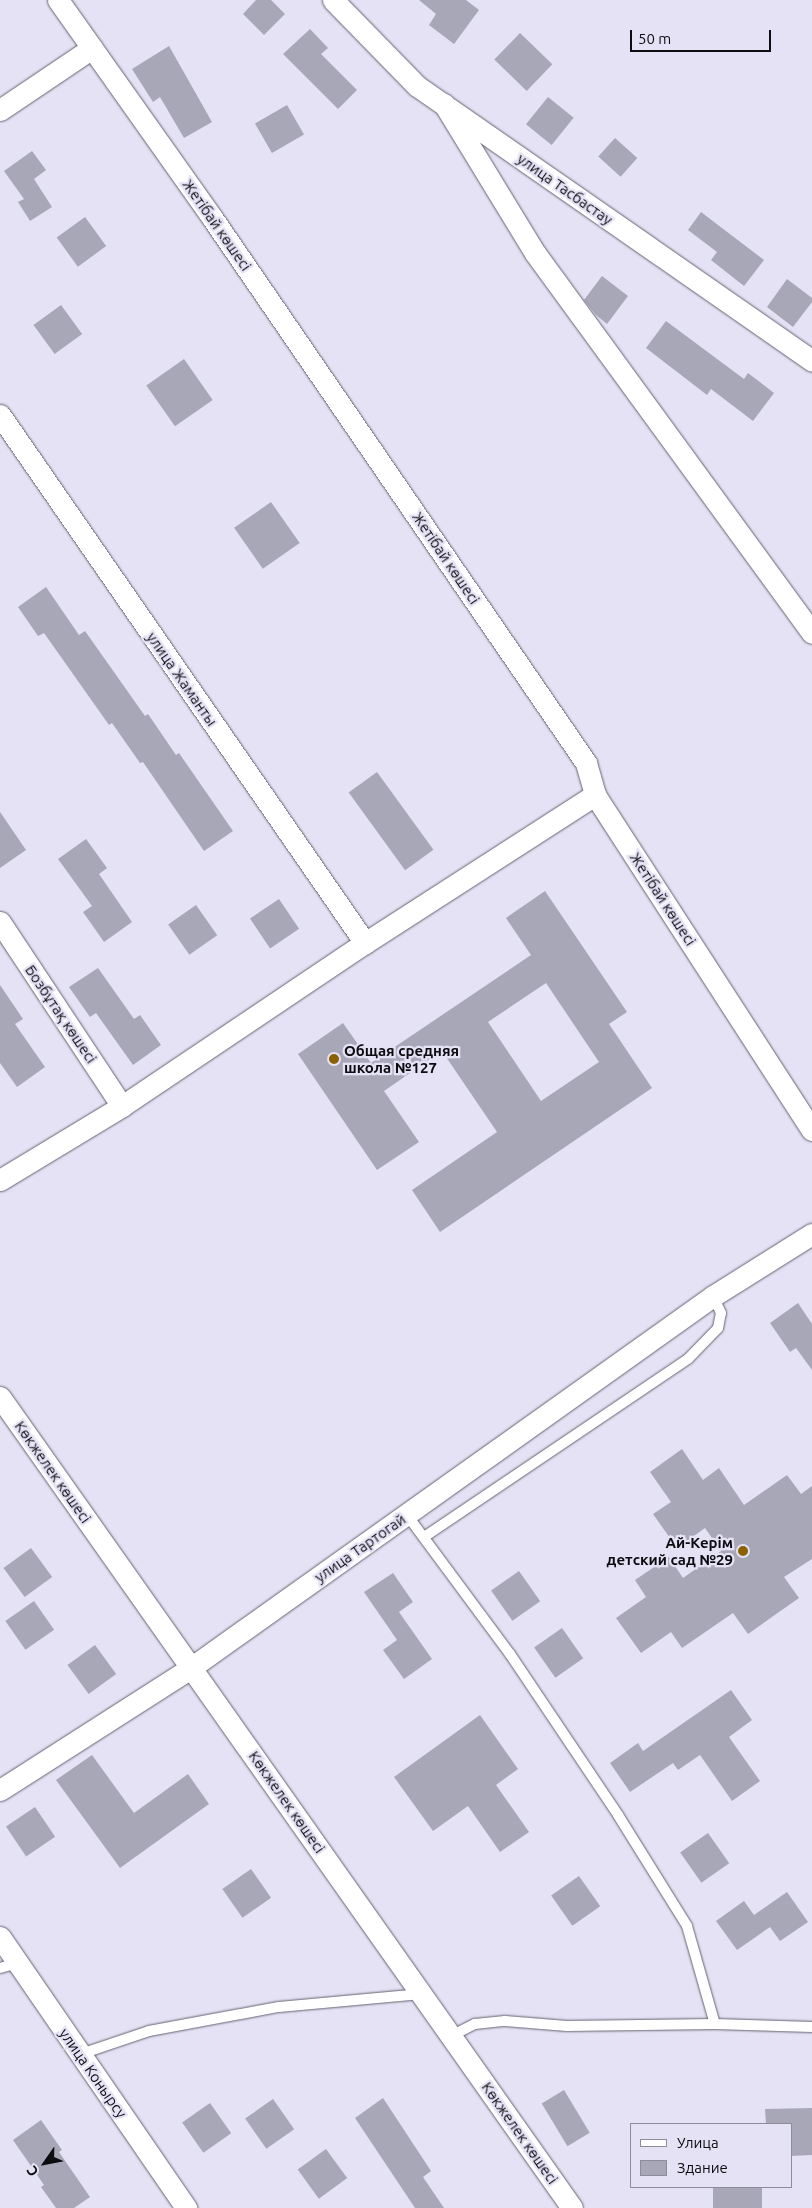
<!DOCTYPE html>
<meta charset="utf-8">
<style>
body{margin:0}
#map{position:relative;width:812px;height:2208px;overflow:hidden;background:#e4e2f4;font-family:Ubuntu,sans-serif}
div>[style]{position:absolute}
.building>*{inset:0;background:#a8a7b8;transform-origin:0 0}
.roads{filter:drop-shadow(0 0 1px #656372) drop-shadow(0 0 1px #656372)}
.service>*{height:10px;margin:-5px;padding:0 5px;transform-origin:5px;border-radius:5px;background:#fff}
.minor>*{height:21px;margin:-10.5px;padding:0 10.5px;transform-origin:10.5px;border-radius:10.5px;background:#fff}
.dots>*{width:14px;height:14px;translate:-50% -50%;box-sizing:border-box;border:2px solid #e4e2f4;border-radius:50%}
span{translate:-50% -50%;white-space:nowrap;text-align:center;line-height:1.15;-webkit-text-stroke:4.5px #e4e2f4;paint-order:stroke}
.street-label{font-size:15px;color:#0c0c11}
.poi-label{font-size:15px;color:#0c0c11;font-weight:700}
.left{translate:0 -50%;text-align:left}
.right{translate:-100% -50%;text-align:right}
.legend{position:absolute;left:630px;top:2123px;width:162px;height:65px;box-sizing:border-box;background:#e4e2f4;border:1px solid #8e8c99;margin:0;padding:6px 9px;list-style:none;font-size:15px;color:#0c0c11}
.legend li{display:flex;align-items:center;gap:10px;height:25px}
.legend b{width:25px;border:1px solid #8e8c99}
.north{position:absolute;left:20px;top:2138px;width:50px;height:50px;-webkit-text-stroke:4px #e4e2f4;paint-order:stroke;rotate:237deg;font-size:14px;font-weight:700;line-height:20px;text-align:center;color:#0c0c11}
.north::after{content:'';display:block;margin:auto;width:18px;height:22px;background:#0c0c11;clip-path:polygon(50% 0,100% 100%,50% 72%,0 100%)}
.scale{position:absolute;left:630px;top:30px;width:141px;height:22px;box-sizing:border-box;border:2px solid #0c0c11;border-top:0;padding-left:6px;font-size:15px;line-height:18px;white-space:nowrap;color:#0c0c11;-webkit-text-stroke:4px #e4e2f4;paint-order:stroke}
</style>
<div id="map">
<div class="building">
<div style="clip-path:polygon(256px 0,271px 0,285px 14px,264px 35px,243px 14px)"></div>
<div style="clip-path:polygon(419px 0,466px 0,479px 10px,454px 44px,429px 25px,436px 14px)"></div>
<div style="clip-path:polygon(310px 29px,328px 48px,321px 54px,357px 90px,338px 109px,283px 54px)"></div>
<div style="left:520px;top:33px;width:45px;height:37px;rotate:44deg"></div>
<div style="clip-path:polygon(169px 46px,212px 122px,184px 138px,160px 97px,153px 102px,132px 69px)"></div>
<div style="left:548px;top:97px;width:33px;height:35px;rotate:39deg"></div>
<div style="left:287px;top:105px;width:34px;height:37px;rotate:60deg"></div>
<div style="left:615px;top:138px;width:30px;height:25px;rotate:42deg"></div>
<div style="clip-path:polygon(32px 151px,46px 170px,34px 179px,52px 207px,30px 221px,18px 202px,24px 199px,4px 171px)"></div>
<div style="clip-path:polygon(701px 212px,764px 260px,744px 286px,711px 260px,717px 252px,688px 230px)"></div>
<div style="left:85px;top:217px;width:36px;height:35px;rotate:54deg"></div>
<div style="clip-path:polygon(602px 276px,628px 296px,607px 324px,596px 315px,584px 300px)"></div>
<div style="clip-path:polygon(787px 279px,812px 298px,812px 302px,793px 327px,767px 307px)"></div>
<div style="left:61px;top:305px;width:36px;height:34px;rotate:54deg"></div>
<div style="clip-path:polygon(666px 321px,744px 379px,748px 373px,774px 393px,753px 421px,711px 389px,707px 395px,646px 348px)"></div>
<div style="left:184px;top:359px;width:50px;height:46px;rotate:55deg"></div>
<div style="left:271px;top:502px;width:50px;height:45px;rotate:55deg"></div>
<div style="clip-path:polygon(46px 587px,79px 635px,85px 631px,145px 716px,148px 714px,176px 755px,179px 753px,233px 831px,204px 851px,143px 762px,140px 763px,112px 723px,109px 725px,44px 633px,38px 636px,18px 607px)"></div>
<div style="left:377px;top:772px;width:96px;height:35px;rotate:54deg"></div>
<div style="clip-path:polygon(0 812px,26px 850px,0 868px)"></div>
<div style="clip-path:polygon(86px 839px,107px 868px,99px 874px,132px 922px,104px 942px,83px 912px,92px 906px,58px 859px)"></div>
<div style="clip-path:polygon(evenodd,545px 891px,627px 1012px,609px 1024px,652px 1088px,440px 1232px,412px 1190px,497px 1132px,442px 1051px,384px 1091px,419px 1142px,377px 1170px,298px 1054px,343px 1023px,371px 1063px,531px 955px,506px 918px,545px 891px,546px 983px,599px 1062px,541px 1101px,488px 1022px,546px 983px)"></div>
<div style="left:279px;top:899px;width:36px;height:35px;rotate:56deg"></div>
<div style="left:196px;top:905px;width:37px;height:34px;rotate:55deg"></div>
<div style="clip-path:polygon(98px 968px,134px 1019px,140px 1015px,161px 1045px,133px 1065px,96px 1013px,90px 1017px,69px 987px)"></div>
<div style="clip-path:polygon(0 985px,23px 1019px,15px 1024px,45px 1067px,17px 1087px,0 1063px)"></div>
<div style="clip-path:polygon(798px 1303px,812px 1324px,812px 1370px,796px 1348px,790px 1352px,770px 1323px)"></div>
<div style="clip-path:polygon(682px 1449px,703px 1480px,719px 1468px,744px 1505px,787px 1475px,801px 1494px,812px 1486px,812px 1559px,784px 1577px,799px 1598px,748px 1634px,733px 1613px,682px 1648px,671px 1632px,641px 1653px,616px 1618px,646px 1597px,635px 1580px,669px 1557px,683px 1578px,721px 1551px,705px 1528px,677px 1548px,653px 1514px,671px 1502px,650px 1472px)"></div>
<div style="left:31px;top:1548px;width:36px;height:34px;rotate:54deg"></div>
<div style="left:519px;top:1571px;width:37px;height:34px;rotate:55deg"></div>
<div style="clip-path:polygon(393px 1573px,413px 1602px,399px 1612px,432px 1659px,404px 1679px,383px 1650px,397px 1640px,364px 1592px)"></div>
<div style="left:34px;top:1601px;width:35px;height:35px;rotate:55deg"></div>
<div style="left:562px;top:1628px;width:37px;height:34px;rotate:55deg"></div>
<div style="left:95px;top:1645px;width:36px;height:34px;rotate:54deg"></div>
<div style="clip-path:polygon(731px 1690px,752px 1720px,729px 1737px,760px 1781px,732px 1801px,700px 1755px,678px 1770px,673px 1763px,630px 1792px,610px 1763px,638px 1743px,643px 1751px)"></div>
<div style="clip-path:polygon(480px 1715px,518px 1769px,496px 1785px,529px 1832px,500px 1852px,468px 1806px,433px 1831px,394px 1777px)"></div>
<div style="clip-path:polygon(92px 1755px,134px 1813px,188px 1774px,209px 1804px,120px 1868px,56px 1780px)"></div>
<div style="left:35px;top:1807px;width:36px;height:35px;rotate:56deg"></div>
<div style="left:708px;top:1833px;width:37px;height:34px;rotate:55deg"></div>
<div style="left:251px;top:1869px;width:35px;height:35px;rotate:55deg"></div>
<div style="left:579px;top:1876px;width:37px;height:34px;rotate:55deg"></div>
<div style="clip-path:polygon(787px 1892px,808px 1922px,780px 1941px,770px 1927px,737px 1950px,716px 1921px,744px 1901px,754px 1915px)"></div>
<div style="left:564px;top:2090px;width:50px;height:26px;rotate:59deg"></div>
<div style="clip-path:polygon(383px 2098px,431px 2171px,423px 2177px,444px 2208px,415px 2208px,355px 2118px)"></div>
<div style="left:273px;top:2099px;width:37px;height:34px;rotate:55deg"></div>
<div style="left:210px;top:2103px;width:37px;height:34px;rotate:55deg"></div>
<div style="clip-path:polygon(812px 2108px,812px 2155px,791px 2156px,791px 2124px,766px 2124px,765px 2109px)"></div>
<div style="clip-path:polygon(41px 2120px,62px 2150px,59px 2152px,90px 2197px,74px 2208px,56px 2208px,41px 2187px,44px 2185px,13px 2140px)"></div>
<div style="left:326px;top:2149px;width:36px;height:35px;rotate:54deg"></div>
<div style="left:713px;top:2187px;width:49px;height:21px"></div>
</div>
<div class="roads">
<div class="service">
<div style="left:407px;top:1515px;width:173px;rotate:53.5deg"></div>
<div style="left:510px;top:1654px;width:194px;rotate:56.1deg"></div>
<div style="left:618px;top:1815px;width:131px;rotate:58.1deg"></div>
<div style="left:687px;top:1926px;width:102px;rotate:74.1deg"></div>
<div style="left:424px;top:1537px;width:318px;rotate:-34deg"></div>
<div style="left:688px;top:1359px;width:43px;rotate:-45.9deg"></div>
<div style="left:718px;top:1328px;width:15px;rotate:-79deg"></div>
<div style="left:721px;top:1313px;width:19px;rotate:-115deg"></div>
<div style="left:0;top:1968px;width:19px;rotate:-16deg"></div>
<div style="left:451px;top:2036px;width:27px;rotate:-27deg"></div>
<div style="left:475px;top:2024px;width:30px;rotate:-6deg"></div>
<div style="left:505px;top:2021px;width:62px;rotate:4.6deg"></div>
<div style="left:567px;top:2026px;width:148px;rotate:-0.8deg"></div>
<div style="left:715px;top:2024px;width:97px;rotate:1.8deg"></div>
<div style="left:81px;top:2054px;width:72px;rotate:-18.7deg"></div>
<div style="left:149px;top:2031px;width:132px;rotate:-10.5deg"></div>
<div style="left:279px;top:2007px;width:143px;rotate:-5.2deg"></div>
</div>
<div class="minor">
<div style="left:58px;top:0;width:268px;rotate:54.7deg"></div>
<div style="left:213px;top:219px;width:660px;rotate:55.56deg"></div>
<div style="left:586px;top:763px;width:33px;rotate:74deg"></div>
<div style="left:595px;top:795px;width:399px;rotate:57.1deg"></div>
<div style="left:333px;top:0;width:120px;rotate:45.7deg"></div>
<div style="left:417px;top:86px;width:481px;rotate:34.8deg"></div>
<div style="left:444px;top:104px;width:175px;rotate:58.6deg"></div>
<div style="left:535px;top:253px;width:470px;rotate:53.9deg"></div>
<div style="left:0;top:110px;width:111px;rotate:-34deg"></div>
<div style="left:0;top:415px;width:642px;rotate:55.34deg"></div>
<div style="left:0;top:922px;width:221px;rotate:56.5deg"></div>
<div style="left:0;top:1180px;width:143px;rotate:-31.2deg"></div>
<div style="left:122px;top:1106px;width:293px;rotate:-33.9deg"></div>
<div style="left:365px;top:943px;width:274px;rotate:-32.8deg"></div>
<div style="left:0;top:1397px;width:992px;rotate:54.8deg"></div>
<div style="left:0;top:1790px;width:228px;rotate:-32.6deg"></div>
<div style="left:192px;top:1667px;width:640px;rotate:-35.45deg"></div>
<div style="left:713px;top:1296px;width:117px;rotate:-32.1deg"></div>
<div style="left:0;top:1937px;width:329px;rotate:55.5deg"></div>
</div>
</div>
<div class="dots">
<div style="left:334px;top:1059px;background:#8b6203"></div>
<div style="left:743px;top:1551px;background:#8b6203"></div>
</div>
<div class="street-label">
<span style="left:565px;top:189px;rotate:35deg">улица Тасбастау</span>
<span style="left:217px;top:225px;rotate:55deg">Жетібай көшесі</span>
<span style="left:446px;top:558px;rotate:56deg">Жетібай көшесі</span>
<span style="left:182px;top:679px;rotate:55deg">улица Жаманты</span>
<span style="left:663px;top:899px;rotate:57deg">Жетібай көшесі</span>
<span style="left:61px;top:1014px;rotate:56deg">Бозбұтақ көшесі</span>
<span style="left:53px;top:1472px;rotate:55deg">Көкжелек көшесі</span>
<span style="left:360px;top:1548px;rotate:-35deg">улица Тартогай</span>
<span style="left:287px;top:1802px;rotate:55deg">Көкжелек көшесі</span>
<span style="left:93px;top:2073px;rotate:55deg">улица Конырсу</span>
<span style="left:520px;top:2133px;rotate:55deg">Көкжелек көшесі</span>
</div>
<div class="poi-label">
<span class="left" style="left:344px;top:1059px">Общая средняя<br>школа №127</span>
<span class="right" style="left:733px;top:1551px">Ай-Керім<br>детский сад №29</span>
</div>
<ul class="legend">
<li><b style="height:6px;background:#fff"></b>Улица</li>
<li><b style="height:14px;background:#a8a7b8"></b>Здание</li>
</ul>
<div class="north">С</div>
<div class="scale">50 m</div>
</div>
